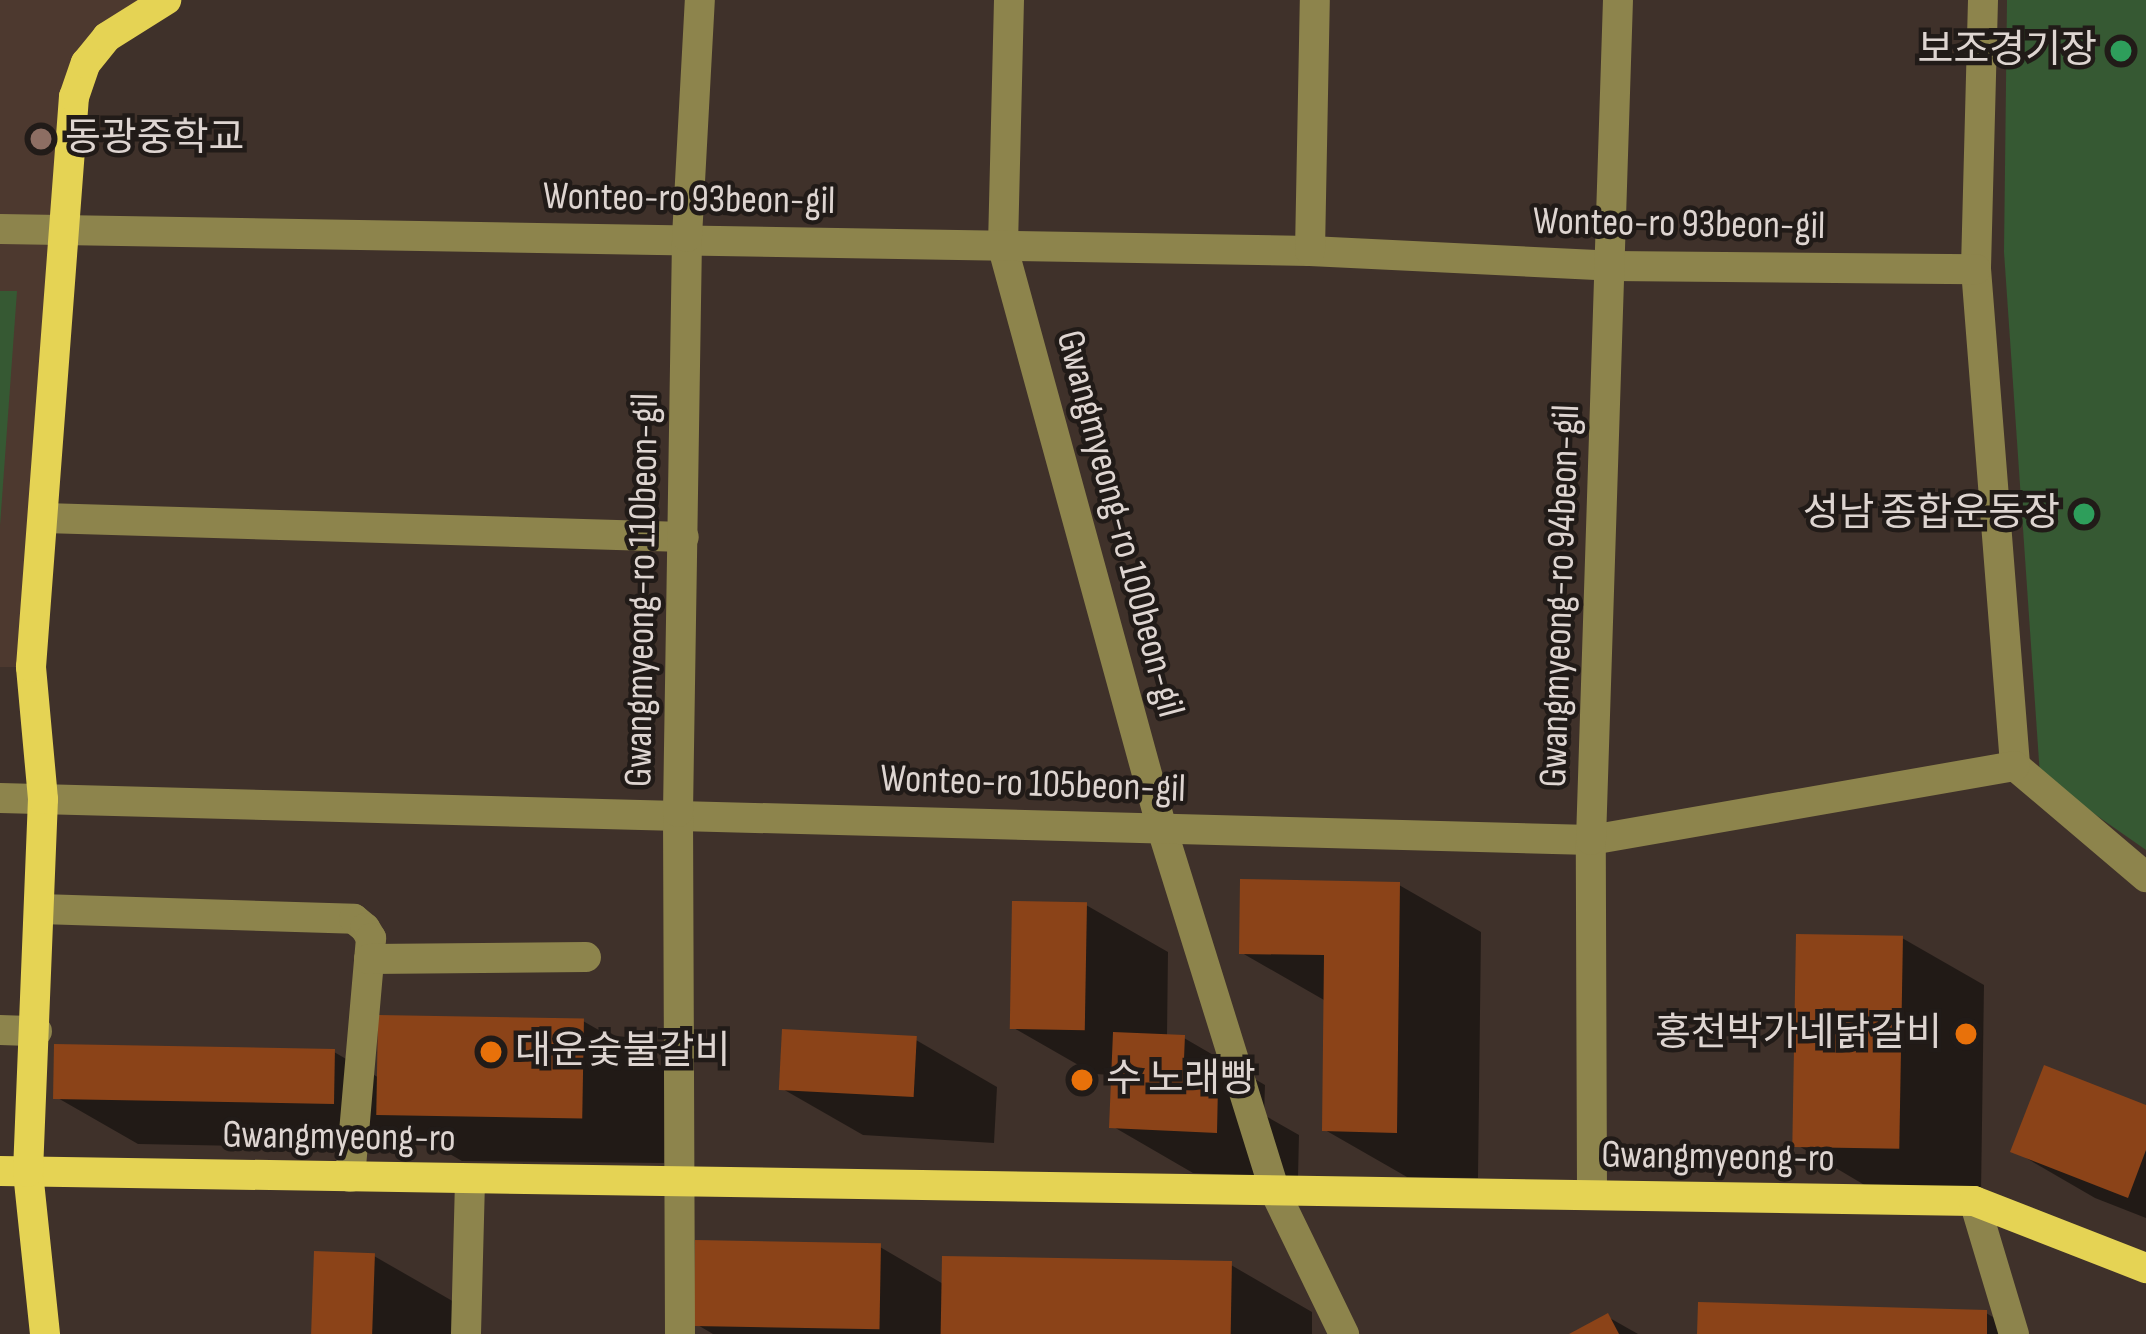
<!DOCTYPE html>
<meta charset="utf-8">
<style>
body{margin:0}
#map{position:relative;width:2146px;height:1334px;overflow:hidden;background:#3f312a;font-family:"Sofia Sans Condensed","Noto Sans KR",sans-serif}
div>[style]{position:absolute}
.built>*{inset:0;background:#4d392f}
.green>*{inset:0;background:#365933}
.shadow>*{inset:0;background:#0007}
.building>*{inset:0;background:#8b4318;transform-origin:0 0}
.minor>*{height:30px;margin:-15px;padding:0 15px;transform-origin:15px;border-radius:15px;background:#8d844c}
.major>*{height:30px;margin:-15px;padding:0 15px;transform-origin:15px;border-radius:15px;background:#e5d354}
.dots>*{width:33px;height:33px;translate:-50% -50%;box-sizing:border-box;border:6px solid #211b18;border-radius:50%}
span{translate:-50% -50%;white-space:nowrap;text-align:center;line-height:1.15;-webkit-text-stroke:9px #211b18;paint-order:stroke}
.poi-label{font-size:39px;color:#ded5d1}
.right{translate:-100% -50%;text-align:right}
.left{translate:0 -50%;text-align:left}
.street-label{font-size:39px;color:#ded5d1}
</style>
<div id="map">
<div class="built">
<div style="clip-path:polygon(0 0,173px 0,96px 50px,67px 229px,0 229px)"></div>
<div style="clip-path:polygon(55px 240px,31px 667px,0 667px,0 241px)"></div>
</div>
<div class="green">
<div style="clip-path:polygon(2007px 0,2146px 0,2146px 850px,2040px 776px,2004px 252px)"></div>
<div style="clip-path:polygon(0 291px,17px 291px,0 526px)"></div>
</div>
<div class="shadow">
<div style="clip-path:polygon(1399px 885px,1481px 932px,1478px 1178px,1407px 1177px,1325px 1130px,1324px 1000px,1242px 953px)"></div>
<div style="clip-path:polygon(1086px 905px,1168px 952px,1167px 1037px,1184px 1038px,1265px 1085px,1264px 1115px,1299px 1135px,1298px 1178px,1193px 1173px,1112px 1126px,1114px 1075px,1094px 1074px,1012px 1027px)"></div>
<div style="clip-path:polygon(1902px 938px,1984px 985px,1981px 1194px,1878px 1193px,1797px 1145px)"></div>
<div style="clip-path:polygon(583px 1021px,665px 1068px,664px 1163px,462px 1161px,415px 1134px,415px 1149px,138px 1144px,56px 1097px,334px 1052px,381px 1079px)"></div>
<div style="clip-path:polygon(916px 1040px,997px 1087px,994px 1143px,863px 1135px,781px 1088px)"></div>
<div style="clip-path:polygon(2146px 1108px,2146px 1218px,2095px 1198px,2014px 1151px)"></div>
<div style="clip-path:polygon(880px 1247px,945px 1285px,1231px 1265px,1312px 1312px,1312px 1334px,713px 1334px,696px 1324px)"></div>
<div style="clip-path:polygon(374px 1256px,456px 1303px,455px 1334px,313px 1334px)"></div>
<div style="clip-path:polygon(1986px 1313px,2022px 1334px,1700px 1334px)"></div>
<div style="clip-path:polygon(1608px 1317px,1638px 1334px,1575px 1334px)"></div>
</div>
<div class="building">
<div style="clip-path:polygon(1240px 879px,1400px 882px,1397px 1133px,1322px 1131px,1324px 955px,1239px 954px)"></div>
<div style="left:1012px;top:901px;width:75px;height:128px;rotate:1deg"></div>
<div style="left:1796px;top:934px;width:107px;height:213px;rotate:1deg"></div>
<div style="left:378px;top:1015px;width:206px;height:100px;rotate:1deg"></div>
<div style="left:782px;top:1029px;width:135px;height:61px;rotate:3deg"></div>
<div style="clip-path:polygon(1113px 1032px,1185px 1035px,1183px 1083px,1218px 1085px,1217px 1133px,1109px 1128px)"></div>
<div style="left:54px;top:1044px;width:281px;height:55px;rotate:1deg"></div>
<div style="clip-path:polygon(2044px 1065px,2146px 1105px,2146px 1150px,2128px 1198px,2010px 1152px)"></div>
<div style="left:695px;top:1240px;width:186px;height:86px;rotate:1deg"></div>
<div style="left:314px;top:1251px;width:61px;height:83px;rotate:2deg"></div>
<div style="left:942px;top:1256px;width:290px;height:78px;rotate:1deg"></div>
<div style="clip-path:polygon(1698px 1302px,1987px 1310px,1987px 1334px,1697px 1334px)"></div>
<div style="clip-path:polygon(1608px 1313px,1619px 1334px,1569px 1334px)"></div>
</div>
<div class="minor">
<div style="left:1009px;top:0;width:248px;rotate:91.4deg"></div>
<div style="left:1003px;top:248px;width:602px;rotate:74.69deg"></div>
<div style="left:1162px;top:829px;width:382px;rotate:72.7deg"></div>
<div style="left:1276px;top:1194px;width:156px;rotate:64.1deg"></div>
<div style="left:1983px;top:0;width:269px;rotate:91.5deg"></div>
<div style="left:1976px;top:269px;width:499px;rotate:85.5deg"></div>
<div style="left:2015px;top:766px;width:172px;rotate:40.3deg"></div>
<div style="left:0;top:229px;width:1310px;rotate:0.96deg"></div>
<div style="left:1310px;top:251px;width:302px;rotate:2.8deg"></div>
<div style="left:1612px;top:266px;width:364px;rotate:0.5deg"></div>
<div style="left:1310px;top:251px;width:251px;rotate:-88.9deg"></div>
<div style="left:44px;top:518px;width:640px;rotate:1.7deg"></div>
<div style="left:0;top:798px;width:1592px;rotate:1.51deg"></div>
<div style="left:1591px;top:840px;width:430px;rotate:-9.9deg"></div>
<div style="left:40px;top:909px;width:314px;rotate:1.8deg"></div>
<div style="left:354px;top:919px;width:14px;rotate:39deg"></div>
<div style="left:365px;top:928px;width:12px;rotate:59deg"></div>
<div style="left:371px;top:938px;width:240px;rotate:95deg"></div>
<div style="left:369px;top:959px;width:217px;rotate:-0.5deg"></div>
<div style="left:0;top:1030px;width:37px;rotate:2deg"></div>
<div style="left:1592px;top:1194px;width:354px;rotate:-90.2deg"></div>
<div style="left:1591px;top:840px;width:840px;rotate:-88.16deg"></div>
<div style="left:1974px;top:1201px;width:139px;rotate:73.3deg"></div>
<div style="left:466px;top:1334px;width:155px;rotate:-88.5deg"></div>
<div style="left:680px;top:1334px;width:522px;rotate:-90.22deg"></div>
<div style="left:678px;top:812px;width:575px;rotate:-89.1deg"></div>
<div style="left:687px;top:237px;width:237px;rotate:-86.9deg"></div>
</div>
<div class="major">
<div style="left:0;top:1171px;width:1974px;rotate:0.87deg"></div>
<div style="left:1974px;top:1201px;width:185px;rotate:21.3deg"></div>
<div style="left:45px;top:1334px;width:163px;rotate:-96deg"></div>
<div style="left:28px;top:1172px;width:373px;rotate:-87.7deg"></div>
<div style="left:43px;top:799px;width:133px;rotate:-95.2deg"></div>
<div style="left:31px;top:667px;width:572px;rotate:-85.69deg"></div>
<div style="left:74px;top:97px;width:36px;rotate:-71deg"></div>
<div style="left:86px;top:63px;width:33px;rotate:-51deg"></div>
<div style="left:107px;top:37px;width:70px;rotate:-32.1deg"></div>
</div>
<div class="dots">
<div style="left:2121px;top:51px;background:#2e9e5b"></div>
<div style="left:41px;top:139px;background:#8d6e63"></div>
<div style="left:2084px;top:514px;background:#2e9e5b"></div>
<div style="left:1966px;top:1034px;background:#e8710a"></div>
<div style="left:491px;top:1052px;background:#e8710a"></div>
<div style="left:1082px;top:1080px;background:#e8710a"></div>
</div>
<div class="poi-label">
<span class="right" style="left:2097px;top:51px">보조경기장</span>
<span class="left" style="left:65px;top:139px">동광중학교</span>
<span class="right" style="left:2060px;top:514px">성남 종합운동장</span>
<span class="right" style="left:1942px;top:1034px">홍천박가네닭갈비</span>
<span class="left" style="left:515px;top:1052px">대운숯불갈비</span>
<span class="left" style="left:1106px;top:1080px">수 노래빵</span>
</div>
<div class="street-label">
<span style="left:689px;top:200px;rotate:1deg">Wonteo-ro 93beon-gil</span>
<span style="left:1679px;top:225px;rotate:1deg">Wonteo-ro 93beon-gil</span>
<span style="left:1119px;top:524px;rotate:75deg">Gwangmyeong-ro 100beon-gil</span>
<span style="left:643px;top:590px;rotate:-89deg">Gwangmyeong-ro 110beon-gil</span>
<span style="left:1561px;top:596px;rotate:-88deg">Gwangmyeong-ro 94beon-gil</span>
<span style="left:1033px;top:785px;rotate:2deg">Wonteo-ro 105beon-gil</span>
<span style="left:339px;top:1138px;rotate:1deg">Gwangmyeong-ro</span>
<span style="left:1718px;top:1158px;rotate:1deg">Gwangmyeong-ro</span>
</div>
</div>
